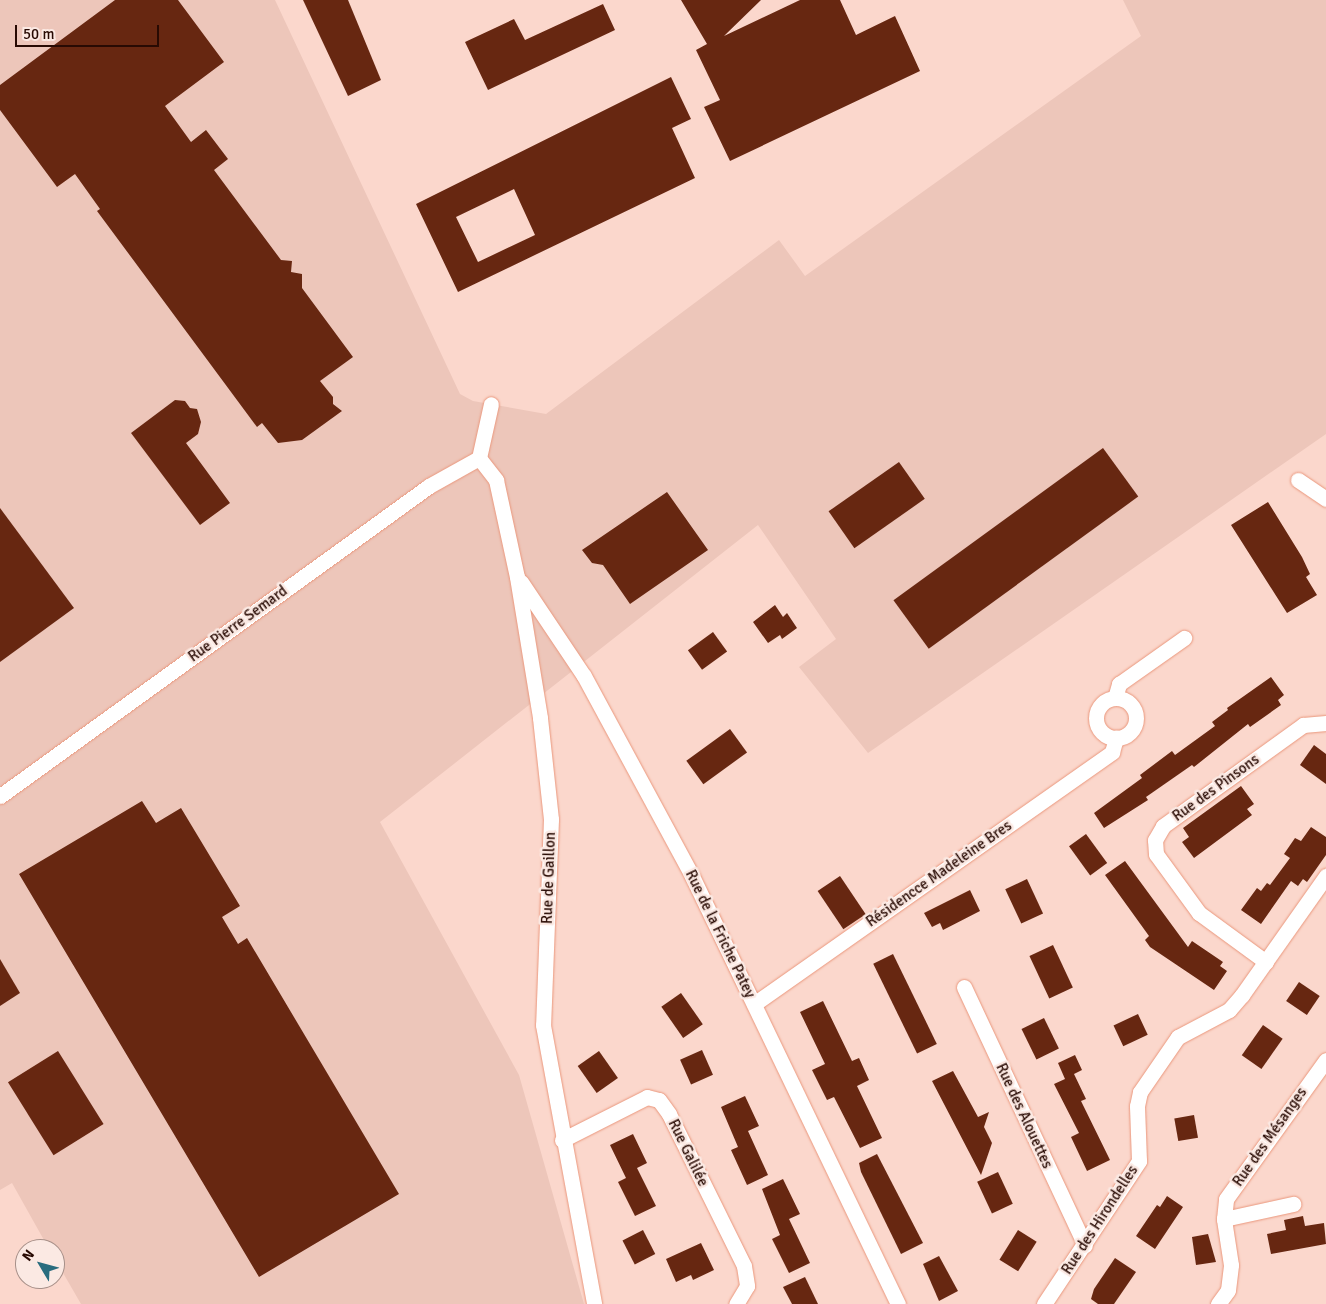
<!DOCTYPE html>
<meta charset="utf-8">
<style>
body{margin:0}
#map{position:relative;width:1326px;height:1304px;overflow:hidden;background:#fbd7cc;font-family:Signika,sans-serif}
div>[style]{position:absolute}
.built>*{inset:0;background:#edc6ba}
.building>*{inset:0;background:#672711;transform-origin:0 0}
.roads{filter:drop-shadow(0 0 1px #ea977c) drop-shadow(0 0 1px #ea977c)}
.minor>*{height:15px;margin:-7.5px;padding:0 7.5px;transform-origin:7.5px;border-radius:7.5px;background:#fff}
.minor>.ring{margin:-7.5px;padding:0;box-sizing:content-box;background:none;border:15px solid #fff;border-radius:50%}
span{translate:-50% -50%;white-space:nowrap;text-align:center;line-height:1.15;-webkit-text-stroke:5px #fbe9e3;paint-order:stroke}
.street-label{font-size:15px;color:#280a03}
.north{position:absolute;left:15px;top:1239px;width:50px;height:50px;box-sizing:border-box;background:#fbe9e3;border:1px solid #a79089;border-radius:50%;rotate:307deg;font-size:14px;font-weight:700;line-height:20px;text-align:center;color:#280a03}
.north::after{content:'';display:block;margin:auto;width:18px;height:22px;background:#296c7e;clip-path:polygon(50% 0,100% 100%,50% 72%,0 100%)}
.scale{position:absolute;left:15px;top:25px;width:144px;height:22px;box-sizing:border-box;border:2px solid #280a03;border-top:0;padding-left:6px;font-size:15px;line-height:18px;white-space:nowrap;color:#280a03;-webkit-text-stroke:4px #fbe9e3;paint-order:stroke}
</style>
<div id="map">
<div class="built">
<div style="clip-path:polygon(0 0,275px 0,460px 394px,473px 401px,546px 414px,779px 240px,805px 276px,1141px 36px,1123px 0,1326px 0,1326px 434px,868px 753px,799px 667px,836px 639px,758px 525px,380px 822px,519px 1075px,584px 1304px,81px 1304px,55px 1259px,55px 1249px,49px 1249px,12px 1183px,0 1190px)"></div>
</div>
<div class="building">
<div style="clip-path:polygon(115px 0,178px 0,224px 62px,165px 106px,191px 142px,206px 130px,228px 159px,214px 170px,281px 260px,292px 261px,291px 272px,302px 274px,302px 288px,353px 357px,320px 381px,333px 397px,333px 404px,342px 411px,302px 440px,278px 443px,262px 423px,257px 427px,97px 211px,100px 209px,75px 174px,57px 187px,0 110px,0 85px)"></div>
<div style="clip-path:polygon(303px 0,348px 0,381px 80px,348px 96px)"></div>
<div style="clip-path:polygon(681px 0,761px 0,724px 36px,800px 0,840px 0,856px 35px,895px 16px,920px 71px,730px 161px,704px 107px,720px 100px,696px 50px,707px 44px)"></div>
<div style="clip-path:polygon(603px 4px,615px 30px,488px 90px,465px 42px,514px 19px,525px 40px)"></div>
<div style="clip-path:polygon(evenodd,671px 77px,691px 119px,672px 128px,695px 178px,458px 292px,416px 204px,671px 77px,514px 189px,535px 235px,478px 262px,456px 217px,514px 189px)"></div>
<div style="clip-path:polygon(175px 400px,185px 401px,190px 408px,197px 409px,201px 422px,198px 434px,186px 443px,230px 503px,200px 525px,131px 433px)"></div>
<div style="left:1103px;top:448px;width:60px;height:259px;rotate:54deg"></div>
<div style="left:899px;top:462px;width:45px;height:86px;rotate:55deg"></div>
<div style="clip-path:polygon(667px 492px,708px 550px,630px 604px,603px 565px,592px 563px,582px 550px)"></div>
<div style="clip-path:polygon(1268px 502px,1302px 557px,1310px 574px,1306px 577px,1317px 595px,1287px 613px,1231px 525px)"></div>
<div style="clip-path:polygon(0 508px,74px 608px,0 662px)"></div>
<div style="clip-path:polygon(775px 605px,783px 617px,787px 613px,797px 628px,782px 639px,780px 635px,768px 643px,753px 622px)"></div>
<div style="left:713px;top:632px;width:24px;height:31px;rotate:54deg"></div>
<div style="clip-path:polygon(1271px 677px,1284px 695px,1278px 700px,1281px 705px,1250px 727px,1248px 724px,1194px 767px,1192px 765px,1146px 797px,1148px 800px,1104px 828px,1094px 813px,1142px 778px,1140px 775px,1172px 751px,1175px 755px,1215px 726px,1212px 722px,1228px 710px,1227px 708px)"></div>
<div style="left:730px;top:729px;width:29px;height:54px;rotate:54deg"></div>
<div style="clip-path:polygon(1314px 745px,1326px 754px,1326px 784px,1300px 765px)"></div>
<div style="clip-path:polygon(1241px 786px,1254px 804px,1247px 809px,1252px 815px,1194px 858px,1182px 842px,1189px 837px,1183px 828px)"></div>
<div style="clip-path:polygon(142px 801px,156px 823px,181px 808px,240px 906px,222px 917px,238px 944px,247px 938px,399px 1194px,259px 1277px,19px 874px)"></div>
<div style="clip-path:polygon(1311px 827px,1326px 837px,1326px 855px,1307px 882px,1303px 879px,1298px 886px,1291px 881px,1261px 924px,1241px 910px,1257px 888px,1261px 891px,1267px 883px,1270px 885px,1290px 858px,1284px 854px,1295px 838px,1301px 841px)"></div>
<div style="left:1086px;top:834px;width:36px;height:21px;rotate:54deg"></div>
<div style="clip-path:polygon(1125px 861px,1188px 947px,1192px 941px,1223px 962px,1220px 966px,1227px 971px,1214px 990px,1150px 947px,1145px 940px,1149px 936px,1105px 875px)"></div>
<div style="left:840px;top:876px;width:46px;height:27px;rotate:56deg"></div>
<div style="left:1027px;top:879px;width:38px;height:24px;rotate:65deg"></div>
<div style="clip-path:polygon(970px 890px,980px 911px,943px 930px,940px 923px,932px 927px,924px 913px)"></div>
<div style="left:1053px;top:945px;width:47px;height:26px;rotate:65deg"></div>
<div style="left:893px;top:954px;width:100px;height:22px;rotate:64deg"></div>
<div style="clip-path:polygon(0 959px,20px 993px,0 1006px)"></div>
<div style="left:1299px;top:982px;width:25px;height:23px;rotate:34deg"></div>
<div style="left:681px;top:993px;width:38px;height:24px;rotate:55deg"></div>
<div style="clip-path:polygon(823px 1001px,852px 1061px,859px 1058px,869px 1080px,857px 1086px,882px 1138px,860px 1148px,834px 1097px,827px 1100px,812px 1070px,825px 1064px,800px 1012px)"></div>
<div style="left:1138px;top:1014px;width:23px;height:27px;rotate:65deg"></div>
<div style="left:1044px;top:1018px;width:34px;height:25px;rotate:64deg"></div>
<div style="left:1263px;top:1025px;width:24px;height:37px;rotate:35deg"></div>
<div style="left:702px;top:1050px;width:27px;height:24px;rotate:66deg"></div>
<div style="left:58px;top:1051px;width:86px;height:59px;rotate:58deg"></div>
<div style="left:599px;top:1051px;width:33px;height:26px;rotate:55deg"></div>
<div style="clip-path:polygon(1075px 1055px,1082px 1070px,1074px 1074px,1086px 1099px,1081px 1101px,1110px 1160px,1087px 1171px,1071px 1137px,1079px 1133px,1054px 1084px,1065px 1079px,1058px 1063px)"></div>
<div style="clip-path:polygon(953px 1071px,978px 1117px,989px 1112px,984px 1127px,992px 1143px,981px 1175px,932px 1081px)"></div>
<div style="clip-path:polygon(745px 1096px,759px 1126px,748px 1131px,768px 1175px,747px 1185px,731px 1150px,738px 1147px,721px 1107px)"></div>
<div style="left:1194px;top:1115px;width:23px;height:20px;rotate:80deg"></div>
<div style="clip-path:polygon(633px 1134px,647px 1163px,637px 1168px,656px 1206px,635px 1216px,618px 1182px,626px 1178px,610px 1145px)"></div>
<div style="clip-path:polygon(877px 1154px,923px 1243px,901px 1254px,861px 1172px,859px 1163px)"></div>
<div style="left:998px;top:1172px;width:35px;height:23px;rotate:65deg"></div>
<div style="clip-path:polygon(783px 1179px,800px 1214px,789px 1219px,810px 1263px,789px 1273px,772px 1239px,780px 1235px,762px 1189px)"></div>
<div style="clip-path:polygon(1167px 1196px,1183px 1207px,1155px 1249px,1136px 1236px,1157px 1205px,1160px 1207px)"></div>
<div style="clip-path:polygon(1303px 1216px,1305px 1226px,1324px 1223px,1326px 1244px,1271px 1254px,1267px 1234px,1286px 1230px,1284px 1220px)"></div>
<div style="left:643px;top:1230px;width:27px;height:23px;rotate:63deg"></div>
<div style="left:1018px;top:1230px;width:22px;height:35px;rotate:32deg"></div>
<div style="clip-path:polygon(1208px 1234px,1216px 1262px,1196px 1265px,1192px 1237px)"></div>
<div style="clip-path:polygon(701px 1243px,714px 1270px,693px 1280px,691px 1275px,676px 1282px,666px 1259px)"></div>
<div style="clip-path:polygon(939px 1256px,958px 1291px,939px 1301px,923px 1264px)"></div>
<div style="clip-path:polygon(1115px 1258px,1136px 1272px,1114px 1304px,1098px 1304px,1091px 1299px,1094px 1289px)"></div>
<div style="clip-path:polygon(805px 1277px,818px 1304px,792px 1304px,783px 1287px)"></div>
</div>
<div class="roads">
<div class="minor">
<div style="left:479px;top:458px;width:28px;rotate:52deg"></div>
<div style="left:496px;top:480px;width:99px;rotate:77.8deg"></div>
<div style="left:517px;top:577px;width:143px;rotate:80.7deg"></div>
<div style="left:540px;top:718px;width:102px;rotate:83.8deg"></div>
<div style="left:551px;top:819px;width:206px;rotate:92.2deg"></div>
<div style="left:543px;top:1025px;width:284px;rotate:79.6deg"></div>
<div style="left:479px;top:458px;width:55px;rotate:-77.5deg"></div>
<div style="left:1298px;top:480px;width:34px;rotate:34deg"></div>
<div style="left:521px;top:582px;width:113px;rotate:56.2deg"></div>
<div style="left:584px;top:676px;width:227px;rotate:61.6deg"></div>
<div style="left:692px;top:876px;width:475px;rotate:64.3deg"></div>
<div style="left:1115px;top:698px;width:15px;rotate:-74deg"></div>
<div style="left:1119px;top:684px;width:80px;rotate:-35.3deg"></div>
<div class="ring" style="left:1096px;top:698px;width:25px;height:25px"></div>
<div style="left:0;top:796px;width:529px;rotate:-35.85deg"></div>
<div style="left:429px;top:486px;width:57px;rotate:-29.2deg"></div>
<div style="left:1266px;top:962px;width:83px;rotate:-143.8deg"></div>
<div style="left:1199px;top:913px;width:73px;rotate:-126.1deg"></div>
<div style="left:1156px;top:854px;width:14px;rotate:-94deg"></div>
<div style="left:1155px;top:840px;width:16px;rotate:-60deg"></div>
<div style="left:1163px;top:826px;width:173px;rotate:-35.8deg"></div>
<div style="left:1303px;top:725px;width:23px;rotate:-5deg"></div>
<div style="left:964px;top:987px;width:285px;rotate:64.9deg"></div>
<div style="left:754px;top:1004px;width:438px;rotate:-35.1deg"></div>
<div style="left:1112px;top:752px;width:15px;rotate:-74deg"></div>
<div style="left:562px;top:1140px;width:95px;rotate:-26.8deg"></div>
<div style="left:647px;top:1097px;width:12px;rotate:14deg"></div>
<div style="left:659px;top:1100px;width:17px;rotate:54deg"></div>
<div style="left:669px;top:1114px;width:169px;rotate:63.7deg"></div>
<div style="left:744px;top:1266px;width:20px;rotate:81deg"></div>
<div style="left:747px;top:1286px;width:21px;rotate:121deg"></div>
<div style="left:1224px;top:1219px;width:20px;rotate:-84deg"></div>
<div style="left:1226px;top:1199px;width:171px;rotate:-54.3deg"></div>
<div style="left:1044px;top:1304px;width:172px;rotate:-56.4deg"></div>
<div style="left:1139px;top:1161px;width:55px;rotate:-92.1deg"></div>
<div style="left:1137px;top:1106px;width:14px;rotate:-78deg"></div>
<div style="left:1140px;top:1092px;width:67px;rotate:-55.4deg"></div>
<div style="left:1178px;top:1037px;width:58px;rotate:-27.9deg"></div>
<div style="left:1229px;top:1010px;width:20px;rotate:-49deg"></div>
<div style="left:1242px;top:995px;width:146px;rotate:-54.8deg"></div>
<div style="left:1218px;top:1304px;width:17px;rotate:-54deg"></div>
<div style="left:1228px;top:1290px;width:25px;rotate:-83deg"></div>
<div style="left:1231px;top:1265px;width:47px;rotate:-98.7deg"></div>
<div style="left:1224px;top:1219px;width:71px;rotate:-12.3deg"></div>
</div>
</div>
<div class="street-label">
<span style="left:238px;top:624px;rotate:-36deg">Rue Pierre Semard</span>
<span style="left:1216px;top:788px;rotate:-36deg">Rue des Pinsons</span>
<span style="left:939px;top:874px;rotate:-35deg">Résidencce Madeleine Bres</span>
<span style="left:549px;top:878px;rotate:-88deg">Rue de Gaillon</span>
<span style="left:720px;top:934px;rotate:64deg">Rue de la Friche Patey</span>
<span style="left:1024px;top:1116px;rotate:65deg">Rue des Alouettes</span>
<span style="left:1270px;top:1137px;rotate:-55deg">Rue des Mésanges</span>
<span style="left:688px;top:1153px;rotate:64deg">Rue Galilée</span>
<span style="left:1100px;top:1220px;rotate:-57deg">Rue des Hirondelles</span>
</div>
<div class="north">N</div>
<div class="scale">50 m</div>
</div>
